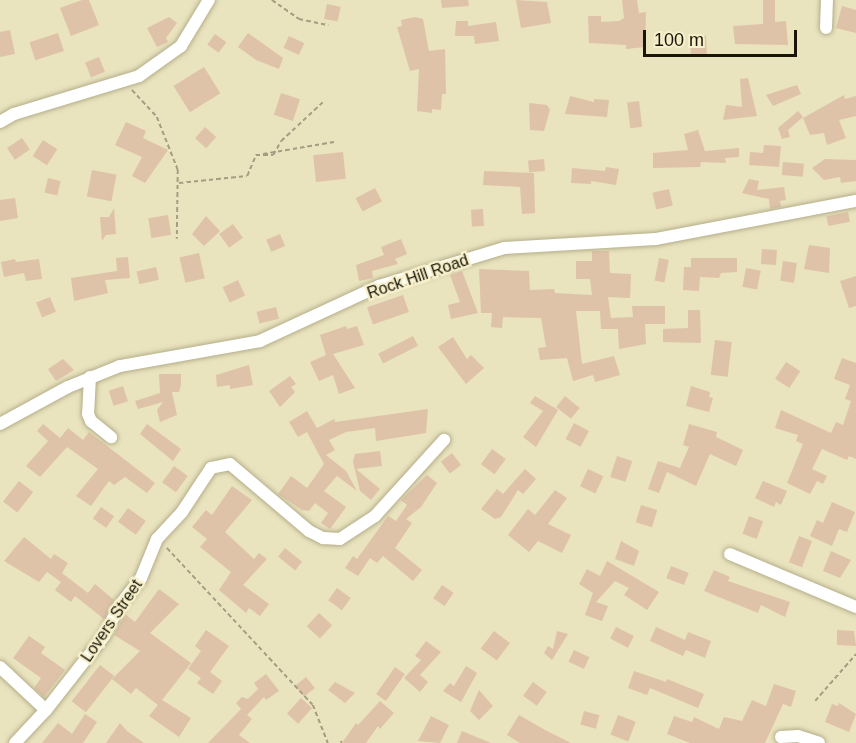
<!DOCTYPE html>
<style>
body{margin:0}
#map{position:relative;width:856px;height:743px;overflow:hidden;background:#e9e3be;font-family:Arial,sans-serif}
div>[style]{position:absolute}
.building>*{inset:0;background:#dfc3a8;transform-origin:0 0}
.path>*{height:1.5px;margin-top:-0.75px;transform-origin:0;background:repeating-linear-gradient(90deg,#a39e81 0 4.5px,transparent 0 7.5px)}
.roads{filter:drop-shadow(0 0 2px #b4ae8a) drop-shadow(0 0 2px #b4ae8a)}
.street>*{height:12px;margin:-6px;padding:0 6px;transform-origin:6px;border-radius:6px;background:#fff}
span{translate:-50% -50%;white-space:nowrap;text-align:center;line-height:1.15;-webkit-text-stroke:5px #f7f0cb;paint-order:stroke}
.street-label{font-size:16px;color:#191609}
.scale{position:absolute;left:643px;top:30px;width:154px;height:27px;box-sizing:border-box;border:3px solid #191609;border-top:0;padding-left:8px;font-size:18px;line-height:21px;white-space:nowrap;color:#191609;-webkit-text-stroke:4px #f7f0cb;paint-order:stroke}
</style>
<div id="map">
<div class="building">
<div style="clip-path:polygon(82px 0,89px 0,99px 25px,71px 36px,60px 8px)"></div>
<div style="clip-path:polygon(441px 0,468px 0,469px 6px,442px 8px)"></div>
<div style="clip-path:polygon(516px 0,547px 2px,551px 23px,521px 28px)"></div>
<div style="clip-path:polygon(622px 0,637px 0,639px 13px,646px 12px,645px 47px,626px 49px,626px 45px,589px 43px,588px 16px,601px 16px,601px 22px,619px 21px,624px 18px)"></div>
<div style="clip-path:polygon(763px 0,775px 0,775px 22px,786px 21px,788px 45px,735px 44px,733px 26px,763px 24px)"></div>
<div style="left:327px;top:4px;width:14px;height:15px;rotate:12deg"></div>
<div style="clip-path:polygon(842px 6px,856px 10px,856px 33px,836px 28px)"></div>
<div style="clip-path:polygon(169px 17px,177px 23px,166px 38px,168px 42px,157px 47px,147px 28px)"></div>
<div style="clip-path:polygon(415px 17px,423px 19px,429px 51px,445px 49px,446px 94px,442px 94px,441px 110px,432px 109px,432px 113px,417px 111px,419px 69px,410px 71px,397px 27px,402px 26px,401px 20px)"></div>
<div style="clip-path:polygon(456px 21px,468px 21px,468px 26px,496px 22px,499px 41px,475px 44px,474px 36px,455px 36px)"></div>
<div style="clip-path:polygon(10px 30px,15px 54px,0 57px,0 32px)"></div>
<div style="left:58px;top:33px;width:19px;height:30px;rotate:72deg"></div>
<div style="clip-path:polygon(248px 33px,283px 58px,279px 69px,256px 60px,238px 47px)"></div>
<div style="left:215px;top:34px;width:14px;height:13px;rotate:36deg"></div>
<div style="left:289px;top:36px;width:17px;height:13px;rotate:25deg"></div>
<div style="left:706px;top:36px;width:18px;height:16px;rotate:87deg"></div>
<div style="left:99px;top:57px;width:16px;height:15px;rotate:68deg"></div>
<div style="left:204px;top:67px;width:31px;height:36px;rotate:58deg"></div>
<div style="clip-path:polygon(748px 78px,757px 116px,723px 120px,726px 105px,742px 107px,740px 79px)"></div>
<div style="clip-path:polygon(797px 85px,801px 94px,773px 106px,766px 95px)"></div>
<div style="left:281px;top:93px;width:20px;height:23px;rotate:18deg"></div>
<div style="clip-path:polygon(844px 95px,845px 99px,856px 96px,856px 116px,839px 120px,846px 138px,827px 145px,824px 133px,810px 135px,803px 118px)"></div>
<div style="clip-path:polygon(570px 96px,594px 102px,594px 99px,609px 100px,607px 117px,565px 114px)"></div>
<div style="left:639px;top:101px;width:26px;height:12px;rotate:83deg"></div>
<div style="clip-path:polygon(529px 103px,547px 105px,550px 110px,544px 131px,530px 130px)"></div>
<div style="clip-path:polygon(798px 111px,803px 117px,788px 130px,790px 137px,782px 139px,778px 128px)"></div>
<div style="clip-path:polygon(126px 122px,146px 131px,143px 138px,168px 150px,145px 183px,132px 176px,142px 157px,115px 145px)"></div>
<div style="left:205px;top:127px;width:15px;height:15px;rotate:42deg"></div>
<div style="clip-path:polygon(698px 130px,705px 151px,739px 148px,739px 157px,725px 158px,726px 163px,701px 162px,700px 167px,653px 168px,653px 153px,688px 150px,684px 134px)"></div>
<div style="left:22px;top:138px;width:14px;height:18px;rotate:56deg"></div>
<div style="left:43px;top:140px;width:17px;height:19px;rotate:33deg"></div>
<div style="clip-path:polygon(764px 145px,781px 146px,779px 167px,749px 165px,750px 152px,763px 153px)"></div>
<div style="left:343px;top:152px;width:27px;height:30px;rotate:84deg"></div>
<div style="left:544px;top:159px;width:12px;height:16px;rotate:85deg"></div>
<div style="clip-path:polygon(825px 159px,856px 160px,856px 181px,841px 183px,840px 177px,824px 180px,812px 168px)"></div>
<div style="left:783px;top:162px;width:21px;height:13px;rotate:5deg"></div>
<div style="clip-path:polygon(606px 167px,619px 169px,616px 185px,591px 181px,591px 184px,571px 183px,572px 168px,605px 171px)"></div>
<div style="left:92px;top:170px;width:25px;height:27px;rotate:11deg"></div>
<div style="clip-path:polygon(484px 171px,534px 173px,535px 213px,522px 214px,520px 187px,483px 185px)"></div>
<div style="left:48px;top:178px;width:13px;height:15px;rotate:13deg"></div>
<div style="clip-path:polygon(749px 179px,759px 181px,757px 190px,784px 187px,786px 200px,780px 201px,781px 207px,770px 209px,769px 199px,742px 193px)"></div>
<div style="left:375px;top:188px;width:15px;height:22px;rotate:62deg"></div>
<div style="left:669px;top:189px;width:17px;height:17px;rotate:77deg"></div>
<div style="clip-path:polygon(15px 198px,18px 218px,0 221px,0 200px)"></div>
<div style="clip-path:polygon(114px 208px,116px 234px,106px 235px,102px 241px,100px 217px,109px 217px)"></div>
<div style="left:483px;top:209px;width:17px;height:12px;rotate:87deg"></div>
<div style="left:848px;top:212px;width:10px;height:22px;rotate:79deg"></div>
<div style="left:168px;top:215px;width:20px;height:20px;rotate:81deg"></div>
<div style="clip-path:polygon(206px 216px,220px 231px,204px 246px,192px 234px)"></div>
<div style="left:233px;top:224px;width:17px;height:17px;rotate:54deg"></div>
<div style="left:280px;top:234px;width:13px;height:15px;rotate:67deg"></div>
<div style="clip-path:polygon(401px 239px,407px 254px,395px 259px,398px 264px,372px 271px,373px 278px,359px 281px,356px 265px,384px 255px,381px 247px)"></div>
<div style="clip-path:polygon(809px 245px,830px 248px,829px 273px,804px 269px)"></div>
<div style="left:762px;top:249px;width:15px;height:15px;rotate:4deg"></div>
<div style="clip-path:polygon(592px 251px,609px 251px,610px 273px,631px 274px,630px 298px,608px 297px,611px 318px,633px 317px,632px 306px,665px 306px,665px 324px,645px 324px,646px 344px,619px 349px,618px 329px,601px 329px,600px 311px,576px 311px,582px 364px,614px 356px,620px 375px,595px 382px,593px 375px,573px 381px,567px 358px,540px 360px,538px 348px,546px 347px,541px 318px,503px 317px,502px 328px,491px 327px,492px 313px,481px 313px,479px 269px,529px 271px,530px 290px,554px 289px,555px 293px,592px 295px,590px 279px,576px 279px,576px 261px,592px 261px)"></div>
<div style="left:199px;top:253px;width:26px;height:20px;rotate:77deg"></div>
<div style="clip-path:polygon(128px 257px,130px 278px,105px 280px,108px 293px,74px 301px,71px 278px,117px 271px,116px 258px)"></div>
<div style="left:659px;top:258px;width:10px;height:23px;rotate:11deg"></div>
<div style="clip-path:polygon(691px 258px,737px 258px,737px 272px,721px 273px,719px 278px,700px 277px,699px 291px,683px 290px,684px 267px,691px 267px)"></div>
<div style="clip-path:polygon(15px 259px,16px 262px,39px 259px,42px 279px,26px 281px,24px 273px,4px 277px,1px 262px)"></div>
<div style="left:783px;top:261px;width:14px;height:20px;rotate:8deg"></div>
<div style="left:156px;top:267px;width:13px;height:20px;rotate:77deg"></div>
<div style="left:746px;top:268px;width:15px;height:19px;rotate:11deg"></div>
<div style="clip-path:polygon(462px 271px,478px 313px,451px 319px,448px 305px,460px 302px,450px 275px)"></div>
<div style="clip-path:polygon(856px 276px,856px 306px,849px 308px,840px 281px)"></div>
<div style="left:238px;top:280px;width:17px;height:17px;rotate:65deg"></div>
<div style="left:403px;top:295px;width:18px;height:38px;rotate:71deg"></div>
<div style="left:50px;top:297px;width:16px;height:15px;rotate:68deg"></div>
<div style="left:276px;top:307px;width:12px;height:20px;rotate:76deg"></div>
<div style="clip-path:polygon(688px 310px,700px 310px,701px 343px,663px 342px,663px 329px,688px 328px)"></div>
<div style="clip-path:polygon(346px 326px,347px 329px,357px 326px,364px 345px,333px 354px,355px 388px,339px 394px,333px 375px,319px 381px,310px 362px,326px 355px,320px 335px)"></div>
<div style="left:413px;top:336px;width:11px;height:39px;rotate:63deg"></div>
<div style="clip-path:polygon(453px 337px,467px 359px,471px 355px,484px 368px,466px 384px,438px 347px)"></div>
<div style="left:715px;top:340px;width:17px;height:35px;rotate:7deg"></div>
<div style="clip-path:polygon(842px 358px,856px 363px,856px 459px,849px 456px,847px 460px,822px 449px,812px 469px,827px 476px,823px 484px,817px 481px,810px 494px,787px 483px,803px 444px,796px 441px,798px 435px,775px 428px,781px 410px,831px 433px,836px 422px,843px 425px,851px 401px,845px 399px,850px 385px,834px 379px)"></div>
<div style="clip-path:polygon(63px 359px,74px 370px,56px 381px,48px 369px)"></div>
<div style="left:786px;top:362px;width:17px;height:20px;rotate:33deg"></div>
<div style="clip-path:polygon(249px 365px,253px 385px,230px 389px,230px 385px,217px 387px,216px 375px)"></div>
<div style="clip-path:polygon(159px 374px,181px 374px,181px 385px,179px 392px,172px 392px,177px 415px,160px 422px,157px 410px,163px 402px,138px 409px,135px 401px,160px 393px)"></div>
<div style="clip-path:polygon(290px 376px,296px 384px,291px 387px,295px 392px,280px 407px,269px 391px)"></div>
<div style="left:123px;top:386px;width:16px;height:15px;rotate:72deg"></div>
<div style="clip-path:polygon(691px 386px,710px 392px,709px 397px,713px 398px,709px 412px,686px 406px)"></div>
<div style="clip-path:polygon(535px 396px,558px 410px,536px 447px,523px 437px,543px 411px,530px 403px)"></div>
<div style="left:565px;top:396px;width:19px;height:14px;rotate:39deg"></div>
<div style="clip-path:polygon(428px 409px,426px 433px,376px 441px,375px 428px,346px 432px,329px 440px,335px 450px,326px 455px,346px 471px,357px 491px,337px 476px,324px 491px,346px 507px,330px 529px,321px 523px,328px 513px,315px 503px,309px 511px,302px 510px,278px 494px,291px 476px,307px 488px,324px 464px,307px 432px,298px 437px,289px 422px,307px 411px,317px 428px,334px 419px,335px 422px)"></div>
<div style="left:574px;top:423px;width:17px;height:18px;rotate:28deg"></div>
<div style="clip-path:polygon(43px 424px,60px 438px,68px 428px,83px 440px,89px 432px,155px 483px,147px 493px,125px 477px,114px 485px,109px 481px,91px 506px,76px 496px,98px 469px,67px 447px,40px 477px,26px 466px,48px 441px,37px 431px)"></div>
<div style="clip-path:polygon(147px 424px,181px 449px,173px 461px,140px 434px)"></div>
<div style="clip-path:polygon(689px 424px,717px 432px,716px 437px,743px 450px,736px 466px,710px 454px,696px 486px,667px 472px,659px 493px,648px 489px,658px 461px,680px 468px,689px 447px,683px 445px)"></div>
<div style="left:492px;top:449px;width:17px;height:19px;rotate:36deg"></div>
<div style="clip-path:polygon(380px 451px,382px 466px,356px 469px,380px 489px,371px 500px,360px 491px,353px 462px,355px 454px)"></div>
<div style="left:452px;top:453px;width:15px;height:14px;rotate:53deg"></div>
<div style="left:617px;top:456px;width:16px;height:22px;rotate:18deg"></div>
<div style="left:174px;top:466px;width:17px;height:20px;rotate:36deg"></div>
<div style="clip-path:polygon(525px 469px,536px 479px,523px 494px,518px 490px,501px 517px,495px 519px,481px 509px,497px 489px,503px 494px)"></div>
<div style="left:588px;top:469px;width:17px;height:19px;rotate:25deg"></div>
<div style="clip-path:polygon(427px 475px,437px 483px,421px 507px,406px 519px,412px 523px,395px 548px,422px 570px,413px 581px,383px 556px,377px 563px,370px 558px,358px 576px,345px 568px,353px 556px,357px 559px,388px 516px,396px 521px,407px 505px,401px 500px)"></div>
<div style="left:19px;top:481px;width:18px;height:26px;rotate:38deg"></div>
<div style="clip-path:polygon(763px 481px,787px 491px,781px 505px,776px 502px,774px 507px,755px 498px)"></div>
<div style="clip-path:polygon(232px 486px,252px 500px,225px 532px,254px 559px,259px 553px,267px 559px,243px 585px,269px 604px,260px 616px,249px 608px,246px 613px,219px 590px,231px 572px,200px 547px,207px 539px,192px 527px,206px 510px,212px 515px)"></div>
<div style="clip-path:polygon(555px 490px,567px 498px,548px 524px,571px 535px,562px 553px,538px 541px,529px 552px,508px 535px,528px 509px,535px 515px)"></div>
<div style="clip-path:polygon(832px 502px,855px 512px,847px 532px,839px 529px,832px 546px,810px 536px,817px 520px,823px 523px)"></div>
<div style="left:641px;top:505px;width:17px;height:18px;rotate:17deg"></div>
<div style="left:101px;top:507px;width:16px;height:14px;rotate:35deg"></div>
<div style="left:128px;top:508px;width:22px;height:17px;rotate:36deg"></div>
<div style="left:749px;top:516px;width:15px;height:19px;rotate:20deg"></div>
<div style="left:799px;top:536px;width:14px;height:28px;rotate:21deg"></div>
<div style="clip-path:polygon(24px 537px,51px 559px,54px 554px,68px 563px,62px 573px,88px 593px,95px 584px,114px 600px,104px 619px,75px 596px,71px 602px,55px 590px,61px 582px,47px 572px,39px 582px,4px 561px)"></div>
<div style="clip-path:polygon(621px 541px,639px 551px,634px 566px,615px 559px)"></div>
<div style="left:285px;top:548px;width:22px;height:11px;rotate:39deg"></div>
<div style="clip-path:polygon(831px 551px,851px 560px,840px 578px,823px 571px)"></div>
<div style="clip-path:polygon(607px 561px,659px 592px,647px 610px,624px 595px,629px 588px,615px 581px,596px 602px,608px 606px,602px 621px,585px 615px,593px 593px,579px 584px,587px 569px,600px 576px)"></div>
<div style="left:671px;top:566px;width:19px;height:13px;rotate:21deg"></div>
<div style="clip-path:polygon(714px 570px,730px 577px,728px 581px,790px 602px,785px 617px,761px 605px,758px 613px,704px 591px)"></div>
<div style="left:442px;top:585px;width:14px;height:16px;rotate:34deg"></div>
<div style="left:337px;top:588px;width:17px;height:15px;rotate:36deg"></div>
<div style="clip-path:polygon(159px 589px,179px 604px,150px 633px,191px 663px,162px 700px,191px 718px,179px 737px,149px 716px,161px 701px,158px 705px,136px 688px,131px 694px,112px 679px,140px 651px,114px 635px,125px 614px,135px 622px)"></div>
<div style="left:319px;top:613px;width:18px;height:18px;rotate:43deg"></div>
<div style="left:616px;top:627px;width:20px;height:13px;rotate:27deg"></div>
<div style="clip-path:polygon(656px 627px,685px 640px,688px 632px,711px 641px,705px 658px,686px 650px,683px 656px,650px 641px)"></div>
<div style="clip-path:polygon(206px 630px,229px 646px,210px 672px,222px 681px,213px 694px,197px 683px,201px 678px,188px 669px,201px 651px,195px 646px)"></div>
<div style="clip-path:polygon(837px 630px,854px 631px,856px 646px,837px 645px)"></div>
<div style="left:494px;top:631px;width:20px;height:22px;rotate:37deg"></div>
<div style="clip-path:polygon(557px 631px,568px 634px,552px 660px,544px 653px,548px 646px,553px 649px)"></div>
<div style="clip-path:polygon(29px 636px,45px 647px,41px 653px,65px 670px,44px 697px,34px 688px,41px 678px,13px 658px)"></div>
<div style="clip-path:polygon(426px 641px,441px 652px,420px 675px,428px 682px,420px 692px,404px 678px,421px 660px,415px 656px)"></div>
<div style="left:574px;top:650px;width:17px;height:13px;rotate:25deg"></div>
<div style="left:100px;top:665px;width:18px;height:46px;rotate:38deg"></div>
<div style="clip-path:polygon(466px 666px,477px 673px,461px 702px,443px 691px,450px 683px,454px 686px)"></div>
<div style="left:395px;top:667px;width:12px;height:33px;rotate:35deg"></div>
<div style="clip-path:polygon(634px 671px,666px 682px,667px 679px,704px 694px,698px 708px,650px 688px,647px 695px,628px 688px)"></div>
<div style="clip-path:polygon(266px 674px,279px 691px,266px 700px,264px 697px,247px 715px,252px 719px,239px 735px,250px 743px,208px 743px,241px 709px,236px 703px,242px 697px,248px 699px,258px 689px,254px 683px)"></div>
<div style="left:306px;top:677px;width:14px;height:14px;rotate:51deg"></div>
<div style="clip-path:polygon(335px 682px,355px 693px,345px 703px,328px 690px)"></div>
<div style="left:533px;top:682px;width:17px;height:17px;rotate:36deg"></div>
<div style="clip-path:polygon(774px 684px,796px 691px,791px 707px,783px 704px,765px 743px,690px 743px,667px 734px,674px 716px,692px 722px,694px 717px,719px 729px,724px 717px,742px 721px,752px 700px,766px 706px)"></div>
<div style="clip-path:polygon(479px 690px,493px 706px,479px 720px,470px 711px)"></div>
<div style="left:301px;top:698px;width:15px;height:21px;rotate:42deg"></div>
<div style="clip-path:polygon(380px 701px,394px 713px,380px 729px,378px 726px,366px 743px,342px 743px,356px 723px,358px 725px)"></div>
<div style="clip-path:polygon(839px 703px,856px 714px,849px 732px,825px 722px,832px 704px,838px 706px)"></div>
<div style="left:584px;top:711px;width:16px;height:14px;rotate:15deg"></div>
<div style="clip-path:polygon(85px 714px,97px 722px,83px 743px,42px 743px,58px 723px,72px 734px)"></div>
<div style="clip-path:polygon(519px 715px,545px 730px,571px 743px,520px 743px,507px 735px)"></div>
<div style="left:618px;top:715px;width:19px;height:21px;rotate:21deg"></div>
<div style="clip-path:polygon(431px 716px,449px 725px,440px 743px,418px 741px)"></div>
<div style="clip-path:polygon(120px 723px,127px 731px,144px 743px,106px 743px)"></div>
<div style="clip-path:polygon(462px 731px,491px 743px,457px 743px)"></div>
</div>
<div class="path">
<div style="left:272px;top:0;width:33px;rotate:35deg"></div>
<div style="left:299px;top:19px;width:30px;rotate:12deg"></div>
<div style="left:132px;top:90px;width:37px;rotate:47deg"></div>
<div style="left:157px;top:117px;width:57px;rotate:68.4deg"></div>
<div style="left:178px;top:170px;width:69px;rotate:90.8deg"></div>
<div style="left:263px;top:154px;width:72px;rotate:-9.6deg"></div>
<div style="left:179px;top:183px;width:68px;rotate:-5.9deg"></div>
<div style="left:247px;top:176px;width:23px;rotate:-67deg"></div>
<div style="left:256px;top:155px;width:17px"></div>
<div style="left:273px;top:155px;width:16px;rotate:-60deg"></div>
<div style="left:281px;top:141px;width:57px;rotate:-42.9deg"></div>
<div style="left:167px;top:548px;width:214px;rotate:47.1deg"></div>
<div style="left:313px;top:705px;width:41px;rotate:68.5deg"></div>
<div style="left:815px;top:701px;width:62px;rotate:-48.9deg"></div>
<div style="left:341px;top:741px;width:2px;rotate:63deg"></div>
</div>
<div class="roads">
<div class="street">
<div style="left:826px;top:28px;width:28px;rotate:-88deg"></div>
<div style="left:0;top:122px;width:16px;rotate:-30deg"></div>
<div style="left:14px;top:114px;width:131px;rotate:-16.9deg"></div>
<div style="left:139px;top:76px;width:52px;rotate:-35.5deg"></div>
<div style="left:181px;top:46px;width:54px;rotate:-58.7deg"></div>
<div style="left:90px;top:377px;width:37px;rotate:93deg"></div>
<div style="left:88px;top:414px;width:8px;rotate:67deg"></div>
<div style="left:91px;top:421px;width:26px;rotate:39deg"></div>
<div style="left:0;top:424px;width:77px;rotate:-28.6deg"></div>
<div style="left:68px;top:387px;width:56px;rotate:-22deg"></div>
<div style="left:120px;top:366px;width:142px;rotate:-10.1deg"></div>
<div style="left:260px;top:341px;width:131px;rotate:-24.8deg"></div>
<div style="left:379px;top:286px;width:131px;rotate:-16.9deg"></div>
<div style="left:504px;top:248px;width:152px;rotate:-3.4deg"></div>
<div style="left:656px;top:239px;width:204px;rotate:-10.8deg"></div>
<div style="left:730px;top:554px;width:137px;rotate:22.8deg"></div>
<div style="left:0;top:667px;width:63px;rotate:43.1deg"></div>
<div style="left:781px;top:737px;width:17px;rotate:-3deg"></div>
<div style="left:798px;top:736px;width:22px;rotate:18deg"></div>
<div style="left:15px;top:743px;width:45px;rotate:-46.8deg"></div>
<div style="left:46px;top:710px;width:94px;rotate:-51.9deg"></div>
<div style="left:104px;top:636px;width:35px;rotate:-63deg"></div>
<div style="left:120px;top:605px;width:34px;rotate:-52deg"></div>
<div style="left:141px;top:578px;width:42px;rotate:-67.7deg"></div>
<div style="left:157px;top:539px;width:37px;rotate:-47deg"></div>
<div style="left:182px;top:512px;width:53px;rotate:-56.6deg"></div>
<div style="left:211px;top:468px;width:19px;rotate:-12deg"></div>
<div style="left:230px;top:464px;width:104px;rotate:40.3deg"></div>
<div style="left:309px;top:531px;width:16px;rotate:27deg"></div>
<div style="left:323px;top:538px;width:17px;rotate:3deg"></div>
<div style="left:340px;top:539px;width:42px;rotate:-33.3deg"></div>
<div style="left:375px;top:516px;width:103px;rotate:-47.8deg"></div>
</div>
</div>
<div class="street-label">
<span style="left:418px;top:277px;rotate:-19deg">Rock Hill Road</span>
<span style="left:112px;top:621px;rotate:-56deg">Lovers Street</span>
</div>
<div class="scale">100 m</div>
</div>
